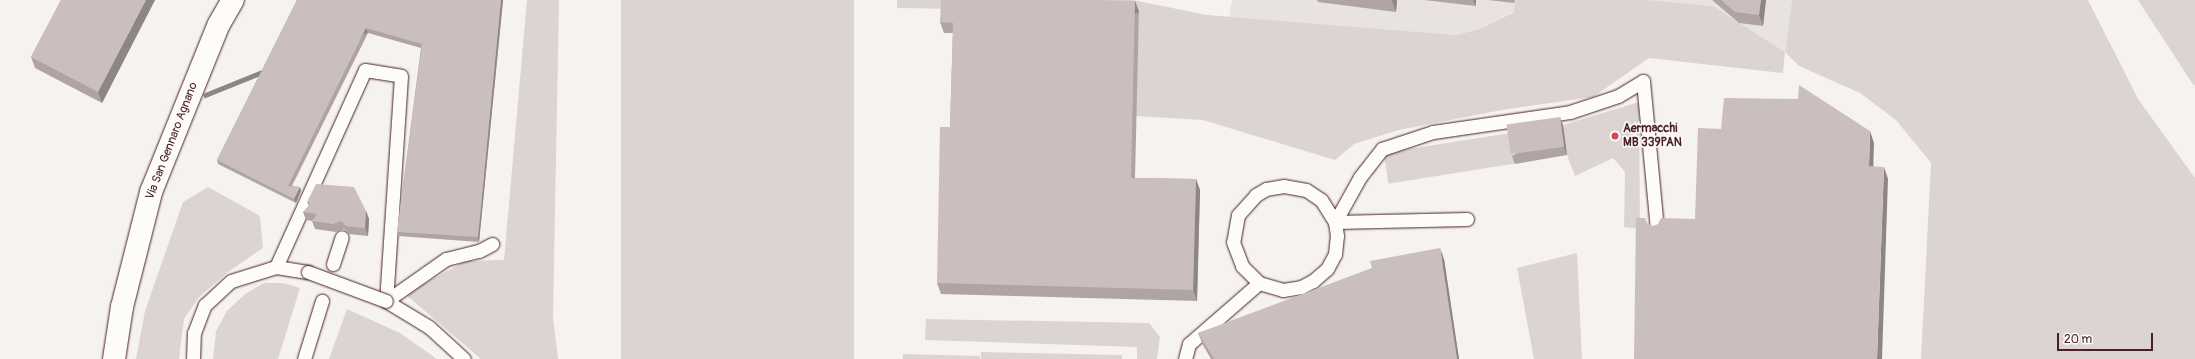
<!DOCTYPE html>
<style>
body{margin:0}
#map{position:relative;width:2195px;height:359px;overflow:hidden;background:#f6f3ef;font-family:Pangolin,sans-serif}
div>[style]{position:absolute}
.built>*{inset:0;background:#e9e3e0}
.green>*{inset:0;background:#dcd4d2;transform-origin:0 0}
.roads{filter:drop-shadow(0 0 1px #4a1f2b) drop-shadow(0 0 1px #4a1f2b)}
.lane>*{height:13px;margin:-6.5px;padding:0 6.5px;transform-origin:6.5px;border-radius:6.5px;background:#fdfcf7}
.primary>*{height:22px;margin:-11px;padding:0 11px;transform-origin:11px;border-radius:11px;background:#fdfcf7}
.bridges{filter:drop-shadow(0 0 1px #4a1f2b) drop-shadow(0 0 1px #4a1f2b)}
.lane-bridge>*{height:13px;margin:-6.5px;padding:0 6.5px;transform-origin:6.5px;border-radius:6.5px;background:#fdfcf7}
.wall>*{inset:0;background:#afa4a3}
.shaded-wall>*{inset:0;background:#8e8685;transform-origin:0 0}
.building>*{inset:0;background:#cbbfbe;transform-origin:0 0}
.dots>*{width:11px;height:11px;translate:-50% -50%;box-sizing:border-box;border:2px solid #fdfcf7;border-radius:50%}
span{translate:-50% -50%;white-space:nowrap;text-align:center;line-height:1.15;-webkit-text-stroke:3px #fdfcf7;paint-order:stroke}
.poi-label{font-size:12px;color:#4a1f2b;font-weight:700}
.left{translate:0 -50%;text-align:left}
.street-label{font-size:12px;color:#4a1f2b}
.scale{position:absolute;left:2057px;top:333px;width:96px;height:18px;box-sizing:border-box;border:2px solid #4a1f2b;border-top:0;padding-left:5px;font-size:12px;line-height:14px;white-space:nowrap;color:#4a1f2b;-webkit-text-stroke:3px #fdfcf7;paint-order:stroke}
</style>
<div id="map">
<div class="built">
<div style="clip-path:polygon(1232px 0,1515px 0,1514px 11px,1480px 29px,1456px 35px,1229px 17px)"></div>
<div style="clip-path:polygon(1648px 0,1792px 0,1785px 52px,1713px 6px)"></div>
</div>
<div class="green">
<div style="clip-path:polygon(527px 0,559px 0,553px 317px,558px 359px,481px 359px,405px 294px,466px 261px,504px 260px)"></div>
<div style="left:621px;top:0;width:233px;height:359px"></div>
<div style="clip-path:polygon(897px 0,1133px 0,1207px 15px,1456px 35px,1480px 29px,1514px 12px,1515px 0,1648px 0,1713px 6px,1785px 52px,1792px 0,2088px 0,2138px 99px,2195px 178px,2195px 359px,1921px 359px,1931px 163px,1896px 120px,1860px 93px,1799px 66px,1785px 52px,1783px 73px,1649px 58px,1593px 97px,1502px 110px,1399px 130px,1354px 144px,1335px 160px,1203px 120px,1136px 116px,1139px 12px,897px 8px)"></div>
<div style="clip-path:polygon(2138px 0,2195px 0,2195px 86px,2192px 83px)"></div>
<div style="clip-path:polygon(1639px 102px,1640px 229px,1624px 227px,1625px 172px,1613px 158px,1575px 176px,1567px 155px,1563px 125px)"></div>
<div style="left:1510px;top:133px;width:31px;height:128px;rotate:81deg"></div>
<div style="clip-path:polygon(208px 187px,260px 216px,263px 248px,228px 272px,199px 297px,184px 319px,179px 359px,136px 359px,145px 311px,183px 202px)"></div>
<div style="clip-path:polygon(1577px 253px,1582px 359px,1534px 359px,1517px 268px)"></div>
<div style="clip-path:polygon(264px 283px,283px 283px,300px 288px,278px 359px,213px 359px,216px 331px,227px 311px,245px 294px)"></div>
<div style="clip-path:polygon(347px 309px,400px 333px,437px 359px,329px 359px)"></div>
<div style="clip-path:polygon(926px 319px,1149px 323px,1160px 337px,1157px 359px,1137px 359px,1137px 347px,925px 340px)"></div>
<div style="clip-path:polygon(981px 352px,1122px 355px,1122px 359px,981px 359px)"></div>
<div style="clip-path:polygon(903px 354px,980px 356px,980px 359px,903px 359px)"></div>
</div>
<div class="roads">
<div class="lane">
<div style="left:1335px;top:222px;width:26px;rotate:-122deg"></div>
<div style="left:1321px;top:200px;width:18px;rotate:-146deg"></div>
<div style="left:1306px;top:190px;width:22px;rotate:-170deg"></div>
<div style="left:1284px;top:186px;width:18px;rotate:171deg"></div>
<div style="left:1266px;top:189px;width:12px;rotate:149deg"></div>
<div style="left:1256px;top:195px;width:27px;rotate:132deg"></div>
<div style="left:1238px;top:215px;width:27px;rotate:100deg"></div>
<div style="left:1233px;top:242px;width:26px;rotate:69deg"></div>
<div style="left:1242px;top:266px;width:24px;rotate:45deg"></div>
<div style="left:1259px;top:283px;width:25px;rotate:16deg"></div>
<div style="left:1283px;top:290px;width:18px;rotate:-9deg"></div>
<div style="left:1301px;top:287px;width:13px;rotate:-27deg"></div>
<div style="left:1313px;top:281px;width:18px;rotate:-41deg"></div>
<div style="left:1327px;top:269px;width:17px;rotate:-62deg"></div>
<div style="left:1335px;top:254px;width:18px;rotate:-84deg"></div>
<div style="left:1337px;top:236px;width:14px;rotate:-98deg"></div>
<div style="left:1335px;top:222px;width:51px;rotate:-60.9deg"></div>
<div style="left:1360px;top:177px;width:36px;rotate:-52deg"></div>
<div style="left:1382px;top:149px;width:54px;rotate:-18.4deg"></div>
<div style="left:1433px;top:132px;width:138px;rotate:-8.3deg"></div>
<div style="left:1570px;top:112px;width:51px;rotate:-18.4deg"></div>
<div style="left:1618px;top:96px;width:29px;rotate:-31deg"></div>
<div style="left:1643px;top:81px;width:149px;rotate:84.6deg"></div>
<div style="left:1335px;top:222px;width:132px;rotate:-1.3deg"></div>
<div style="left:333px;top:264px;width:28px;rotate:-72deg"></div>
<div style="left:276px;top:267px;width:216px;rotate:-65.7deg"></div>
<div style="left:365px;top:70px;width:36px;rotate:9deg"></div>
<div style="left:401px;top:76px;width:225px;rotate:93.8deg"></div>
<div style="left:386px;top:301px;width:73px;rotate:-35deg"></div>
<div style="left:446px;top:259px;width:34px;rotate:-14deg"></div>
<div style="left:479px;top:251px;width:15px;rotate:-28deg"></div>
<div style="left:386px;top:301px;width:50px;rotate:31.2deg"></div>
<div style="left:429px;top:327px;width:47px;rotate:42.4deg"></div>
<div style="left:193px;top:359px;width:26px;rotate:-88deg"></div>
<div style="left:194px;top:333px;width:30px;rotate:-69deg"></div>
<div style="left:205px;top:305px;width:35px;rotate:-43deg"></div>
<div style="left:231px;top:281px;width:47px;rotate:-17.3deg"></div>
<div style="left:276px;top:267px;width:32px;rotate:9deg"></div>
<div style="left:304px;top:359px;width:61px;rotate:-72.8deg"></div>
<div style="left:1185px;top:359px;width:16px;rotate:-75deg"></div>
<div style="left:1189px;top:344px;width:93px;rotate:-41.1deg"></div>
</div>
<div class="primary">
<div style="left:114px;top:359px;width:53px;rotate:-81.3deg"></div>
<div style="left:122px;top:307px;width:119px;rotate:-75.8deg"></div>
<div style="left:151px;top:192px;width:181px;rotate:-68deg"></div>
<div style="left:219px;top:24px;width:28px;rotate:-60deg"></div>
</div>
</div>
<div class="bridges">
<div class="lane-bridge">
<div style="left:308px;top:272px;width:83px;rotate:20.4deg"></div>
</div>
</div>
<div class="wall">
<div style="clip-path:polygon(61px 0,155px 0,102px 103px,35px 68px,31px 57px)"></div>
<div style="clip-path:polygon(297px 0,503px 0,479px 242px,398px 236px,397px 232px,421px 48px,368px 33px,292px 186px,300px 187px,301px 191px,296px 203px,218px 164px,217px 160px)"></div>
<div style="clip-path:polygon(1317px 0,1397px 0,1396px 12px,1318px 2px)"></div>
<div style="clip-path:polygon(1424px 0,1476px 0,1476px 6px)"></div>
<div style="clip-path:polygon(1488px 0,1515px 0,1514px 3px)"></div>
<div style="clip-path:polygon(1712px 0,1766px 0,1763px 26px,1739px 23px)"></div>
<div style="clip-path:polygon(1135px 1px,1139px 12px,1135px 178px,1196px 179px,1200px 190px,1197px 301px,941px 294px,937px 283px,950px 127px,953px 33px,944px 33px,940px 22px)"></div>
<div style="clip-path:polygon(1563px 125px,1567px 155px,1515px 164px,1512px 156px)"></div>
<div style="clip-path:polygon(307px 202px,366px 211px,369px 219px,368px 236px,349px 234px,344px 229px,336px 232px,315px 229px,312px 221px,306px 220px,303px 212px,309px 206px)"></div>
<div style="clip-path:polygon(1444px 259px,1459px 359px,1211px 359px,1203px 345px,1198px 333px)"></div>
</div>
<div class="shaded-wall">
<div style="clip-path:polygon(146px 0,155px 0,102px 103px,98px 92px)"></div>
<div style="clip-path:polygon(501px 0,503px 0,479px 242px,478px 237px)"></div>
<div style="clip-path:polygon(1392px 0,1397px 0,1396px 12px,1392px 1px)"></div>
<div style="clip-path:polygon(1473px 0,1476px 0,1476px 6px)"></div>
<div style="clip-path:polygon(1761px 0,1766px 0,1763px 26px,1759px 15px)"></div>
<div style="left:1135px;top:1px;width:12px;height:177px;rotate:70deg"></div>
<div style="left:366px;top:28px;width:5px;height:176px;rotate:68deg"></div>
<div style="clip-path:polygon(1560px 117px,1563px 125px,1567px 155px,1564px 147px)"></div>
<div style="clip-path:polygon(1870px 131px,1874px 143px,1873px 177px,1869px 166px)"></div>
<div style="clip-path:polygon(1884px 167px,1888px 179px,1882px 359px,1877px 359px)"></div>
<div style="clip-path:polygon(1196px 179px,1200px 190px,1197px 301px,1193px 290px)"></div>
<div style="clip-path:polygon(300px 187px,301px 191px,296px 203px,294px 199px)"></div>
<div style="clip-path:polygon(366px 211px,369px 219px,368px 236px,365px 228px)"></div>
<div style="clip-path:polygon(1440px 248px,1444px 259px,1459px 359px,1457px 359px)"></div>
</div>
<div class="building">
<div style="clip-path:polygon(61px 0,146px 0,98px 92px,31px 57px)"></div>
<div style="clip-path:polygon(297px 0,501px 0,478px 237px,397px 232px,422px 44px,366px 28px,288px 186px,300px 187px,294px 199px,217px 160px)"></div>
<div style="clip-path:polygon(941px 0,1095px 0,1135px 1px,1131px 178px,1196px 179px,1193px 290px,937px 283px,940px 127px,950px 127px,953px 23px,940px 22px)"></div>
<div style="clip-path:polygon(1721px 0,1761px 0,1759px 15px,1735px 12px)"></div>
<div style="clip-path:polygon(1799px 85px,1870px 131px,1869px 166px,1884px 167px,1877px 359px,1634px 359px,1636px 218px,1645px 218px,1647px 223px,1653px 226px,1658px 224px,1661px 218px,1695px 219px,1698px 128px,1721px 129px,1724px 98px,1798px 99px)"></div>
<div style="left:1560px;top:117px;width:30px;height:54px;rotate:82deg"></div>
<div style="clip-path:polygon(316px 184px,354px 187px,366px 211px,365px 228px,346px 226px,341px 221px,333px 224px,312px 221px,317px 214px,303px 212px,310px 204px,307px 202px)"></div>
<div style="clip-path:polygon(1440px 248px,1457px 359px,1214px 359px,1198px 333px,1372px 268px,1370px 261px)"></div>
</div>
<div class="dots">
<div style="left:1615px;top:136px;background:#d1495b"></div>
</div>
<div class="poi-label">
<span class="left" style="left:1623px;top:136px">Aermacchi<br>MB 339PAN</span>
</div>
<div class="street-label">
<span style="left:172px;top:141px;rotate:-69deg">Via San Gennaro Agnano</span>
</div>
<div class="scale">20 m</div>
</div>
